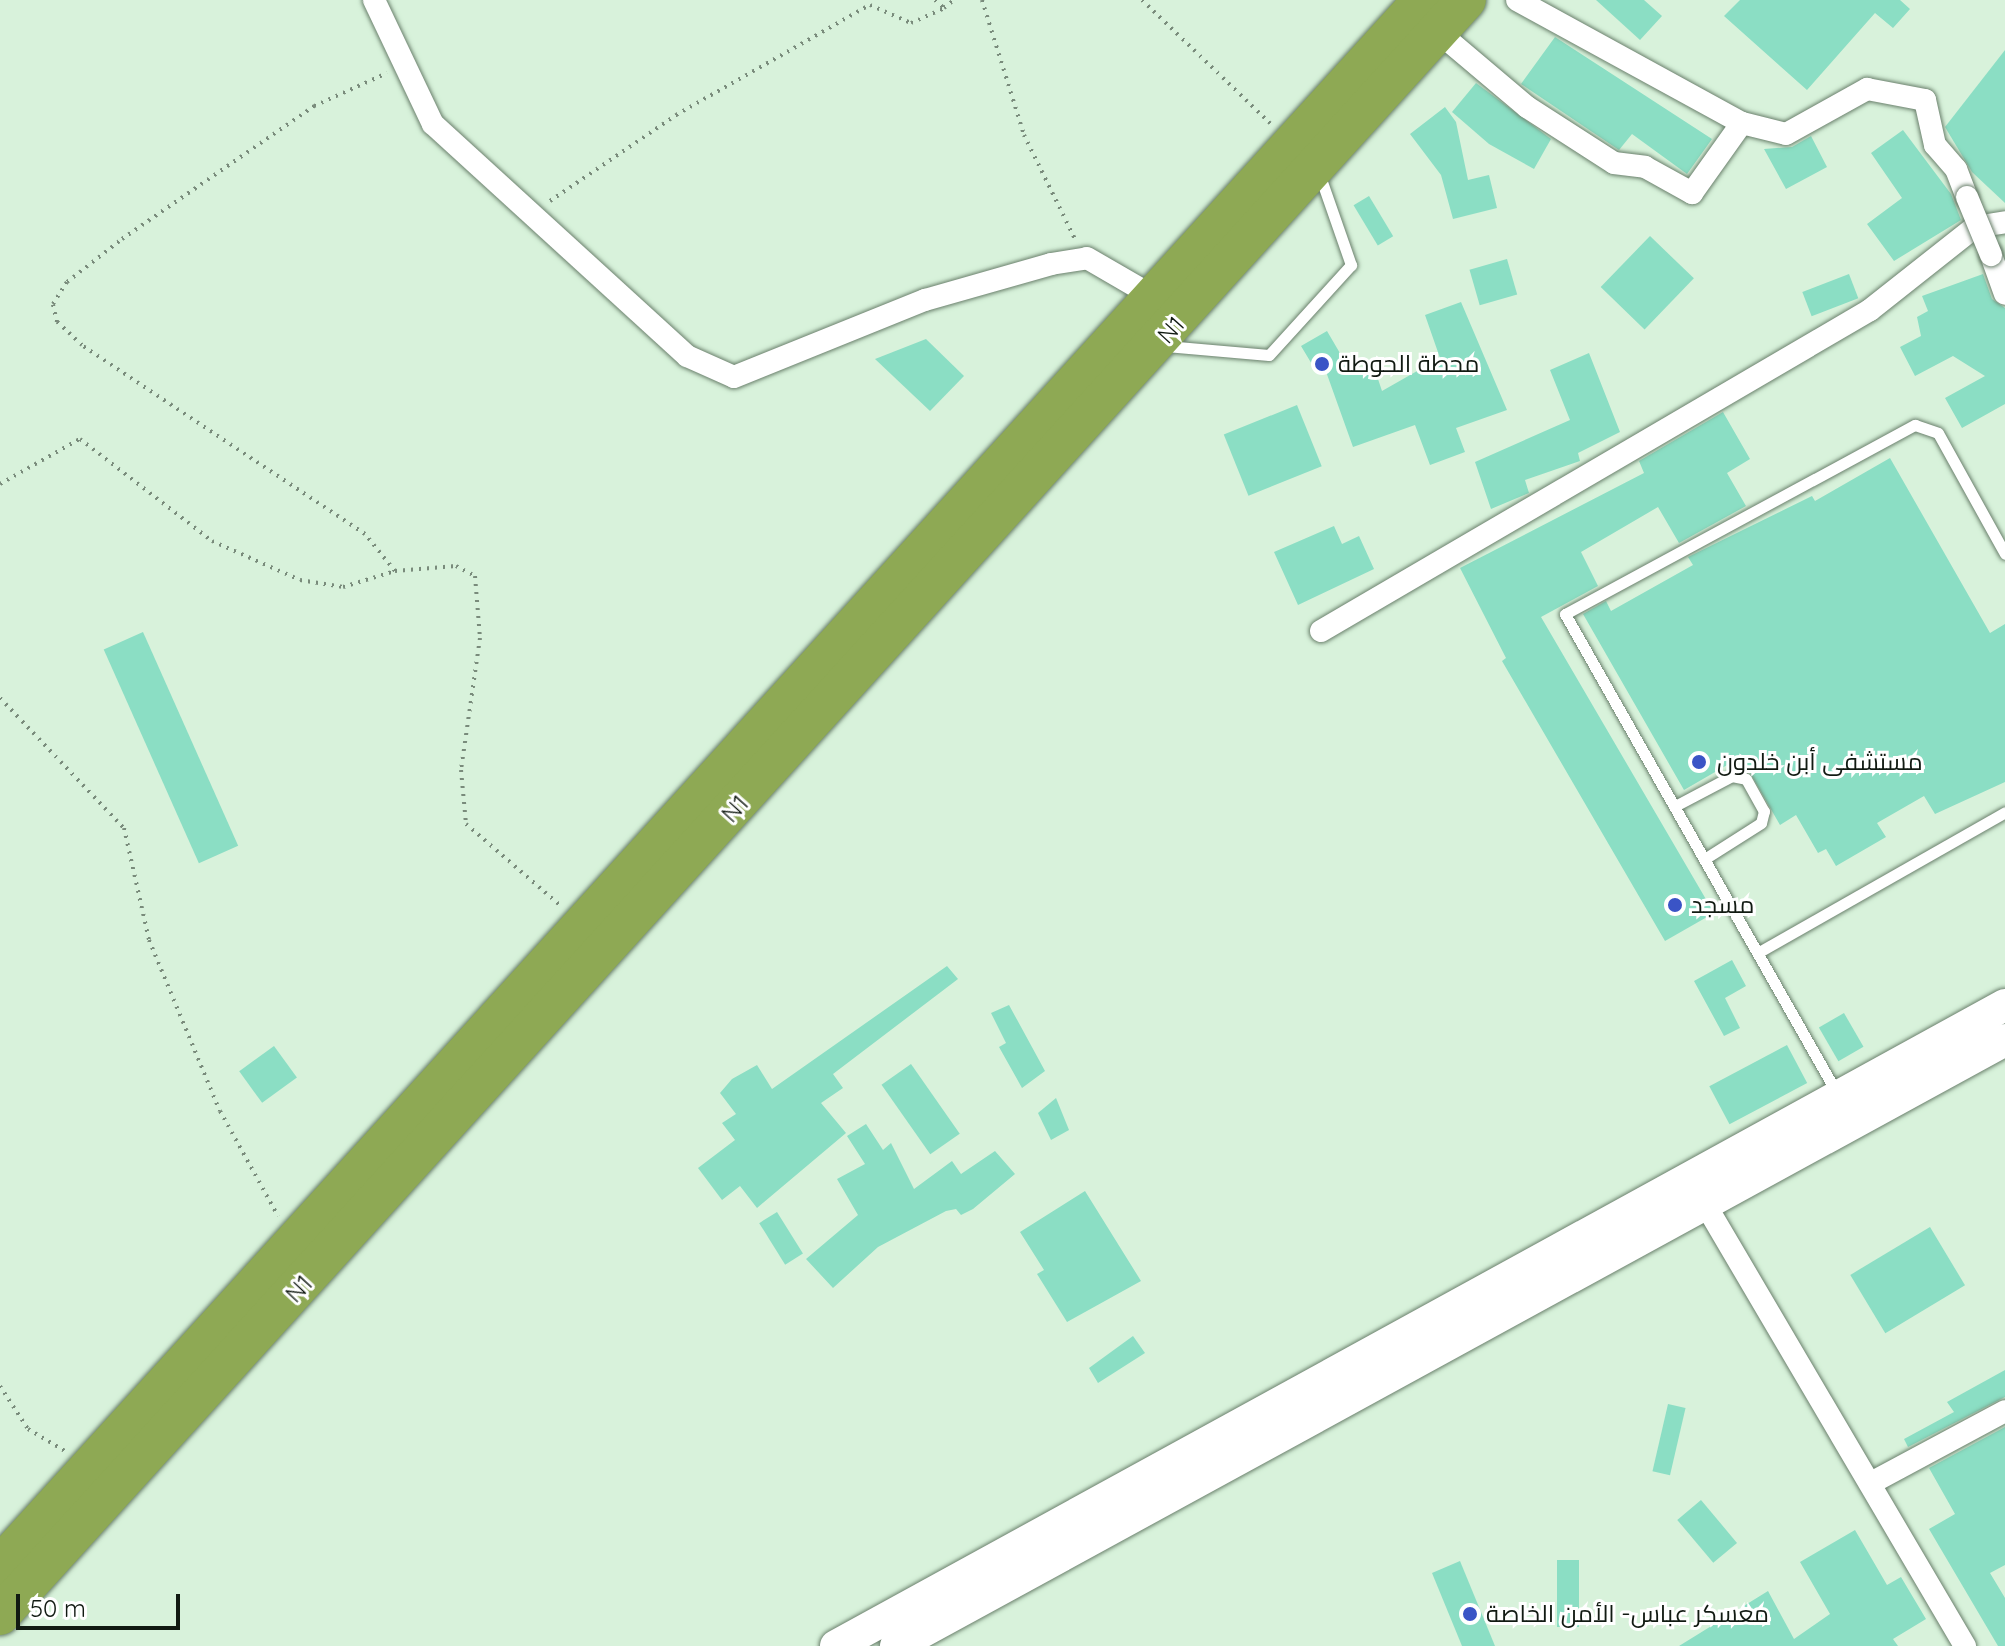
<!DOCTYPE html>
<meta charset="utf-8">
<style>
body{margin:0}
#map{position:relative;width:2005px;height:1646px;overflow:hidden;background:#d8f2db;font-family:Quicksand,Cairo,sans-serif}
div>[style]{position:absolute}
.building>*{inset:0;background:#8bdec4;transform-origin:0 0}
.path>*{height:4px;margin-top:-2px;transform-origin:0;background:repeating-linear-gradient(90deg,#798b7b 0 2px,transparent 0 8px)}
.roads{filter:drop-shadow(0 0 2px #6a806c) drop-shadow(0 0 2px #6a806c)}
.lane>*{height:11px;margin:-5.5px;padding:0 5.5px;transform-origin:5.5px;border-radius:5.5px;background:#fff}
.street>*{height:22px;margin:-11px;padding:0 11px;transform-origin:11px;border-radius:11px;background:#fff}
.secondary>*{height:32px;margin:-16px;padding:0 16px;transform-origin:16px;border-radius:16px;background:#fff}
.highway>*{height:40px;margin:-20px;padding:0 20px;transform-origin:20px;border-radius:20px;background:#8ea954}
.bridges{filter:drop-shadow(0 0 2px #6a806c) drop-shadow(0 0 2px #6a806c)}
.street-bridge>*{height:22px;margin:-11px;padding:0 11px;transform-origin:11px;border-radius:11px;background:#fff}
.dots>*{width:22px;height:22px;translate:-50% -50%;box-sizing:border-box;border:4px solid #fff;border-radius:50%}
span{translate:-50% -50%;white-space:nowrap;text-align:center;line-height:1.15;-webkit-text-stroke:6px #fff;paint-order:stroke}
.street-label{font-size:24px;color:#111a12}
.poi-label{font-size:24px;color:#111a12}
.left{translate:0 -50%;text-align:left}
.scale{position:absolute;left:16px;top:1594px;width:164px;height:36px;box-sizing:border-box;border:4px solid #111a12;border-top:0;padding-left:10px;font-size:24px;line-height:28px;white-space:nowrap;color:#111a12;-webkit-text-stroke:6px #fff;paint-order:stroke}
</style>
<div id="map">
<div class="building">
<div style="clip-path:polygon(1596px 0,1644px 0,1662px 16px,1640px 40px)"></div>
<div style="clip-path:polygon(1740px 0,1900px 0,1910px 9px,1893px 28px,1875px 13px,1807px 90px,1724px 16px)"></div>
<div style="clip-path:polygon(1555px 37px,1712px 139px,1687px 174px,1632px 134px,1619px 150px,1521px 84px)"></div>
<div style="clip-path:polygon(2005px 50px,2005px 203px,1972px 172px,1945px 127px)"></div>
<div style="clip-path:polygon(1476px 83px,1551px 139px,1534px 169px,1489px 144px,1452px 112px)"></div>
<div style="clip-path:polygon(1445px 107px,1456px 122px,1468px 180px,1489px 175px,1497px 208px,1453px 219px,1441px 175px,1410px 134px)"></div>
<div style="clip-path:polygon(1903px 130px,1951px 194px,1961px 220px,1894px 261px,1867px 224px,1902px 198px,1871px 153px)"></div>
<div style="clip-path:polygon(1811px 136px,1827px 167px,1786px 189px,1764px 149px,1792px 147px)"></div>
<div style="left:1369px;top:196px;width:47px;height:18px;rotate:59deg"></div>
<div style="left:1650px;top:236px;width:61px;height:71px;rotate:44deg"></div>
<div style="left:1507px;top:259px;width:37px;height:39px;rotate:74deg"></div>
<div style="left:1849px;top:274px;width:26px;height:50px;rotate:69deg"></div>
<div style="clip-path:polygon(1983px 274px,1992px 299px,2005px 308px,2005px 404px,1962px 428px,1945px 398px,1985px 376px,1953px 356px,1915px 376px,1900px 347px,1921px 336px,1917px 317px,1928px 311px,1922px 296px)"></div>
<div style="clip-path:polygon(1461px 302px,1507px 410px,1456px 428px,1465px 452px,1430px 465px,1415px 425px,1353px 447px,1324px 366px,1316px 371px,1301px 346px,1327px 331px,1351px 372px,1373px 364px,1382px 391px,1440px 358px,1425px 315px)"></div>
<div style="clip-path:polygon(926px 339px,964px 376px,930px 411px,875px 359px)"></div>
<div style="clip-path:polygon(1589px 353px,1620px 432px,1578px 453px,1580px 461px,1525px 480px,1529px 493px,1491px 509px,1475px 462px,1570px 420px,1550px 370px)"></div>
<div style="left:1297px;top:405px;width:66px;height:79px;rotate:68deg"></div>
<div style="clip-path:polygon(1723px 412px,1750px 459px,1727px 473px,1746px 506px,1679px 543px,1658px 507px,1581px 552px,1598px 586px,1541px 617px,1714px 913px,1665px 941px,1502px 661px,1506px 658px,1460px 568px,1644px 473px,1639px 461px)"></div>
<div style="clip-path:polygon(1890px 458px,1990px 633px,2005px 624px,2005px 782px,1935px 814px,1924px 796px,1877px 823px,1886px 837px,1836px 866px,1826px 849px,1818px 853px,1796px 815px,1780px 825px,1741px 757px,1684px 790px,1583px 614px,1606px 601px,1611px 611px,1693px 565px,1688px 557px,1812px 496px,1815px 501px)"></div>
<div style="clip-path:polygon(1334px 526px,1342px 544px,1359px 536px,1374px 569px,1298px 605px,1274px 552px)"></div>
<div style="left:143px;top:632px;width:234px;height:43px;rotate:66deg"></div>
<div style="clip-path:polygon(1732px 960px,1746px 986px,1725px 998px,1740px 1028px,1724px 1036px,1694px 981px)"></div>
<div style="clip-path:polygon(947px 966px,958px 979px,833px 1074px,843px 1088px,821px 1103px,846px 1133px,757px 1208px,740px 1186px,722px 1200px,698px 1168px,735px 1140px,722px 1123px,736px 1114px,720px 1093px,732px 1079px,757px 1065px,772px 1089px)"></div>
<div style="clip-path:polygon(1009px 1005px,1045px 1071px,1022px 1088px,999px 1047px,1006px 1043px,991px 1013px)"></div>
<div style="left:1844px;top:1013px;width:39px;height:29px;rotate:60deg"></div>
<div style="left:1787px;top:1045px;width:43px;height:88px;rotate:62deg"></div>
<div style="left:274px;top:1046px;width:39px;height:43px;rotate:54deg"></div>
<div style="left:911px;top:1064px;width:85px;height:36px;rotate:55deg"></div>
<div style="clip-path:polygon(1056px 1098px,1069px 1130px,1051px 1140px,1038px 1113px)"></div>
<div style="clip-path:polygon(866px 1124px,883px 1150px,891px 1143px,914px 1189px,952px 1161px,961px 1174px,995px 1151px,1015px 1174px,973px 1209px,961px 1215px,956px 1209px,946px 1211px,878px 1247px,833px 1288px,806px 1259px,858px 1215px,837px 1179px,865px 1164px,847px 1136px)"></div>
<div style="clip-path:polygon(1085px 1191px,1141px 1281px,1067px 1322px,1037px 1274px,1044px 1270px,1020px 1232px)"></div>
<div style="left:777px;top:1212px;width:49px;height:21px;rotate:58deg"></div>
<div style="left:1930px;top:1227px;width:68px;height:93px;rotate:59deg"></div>
<div style="clip-path:polygon(1133px 1336px,1145px 1353px,1098px 1383px,1089px 1368px)"></div>
<div style="clip-path:polygon(2005px 1370px,2005px 1397px,1908px 1447px,1904px 1439px,1954px 1412px,1947px 1402px)"></div>
<div style="left:1668px;top:1404px;width:18px;height:69px;rotate:13deg"></div>
<div style="clip-path:polygon(2005px 1427px,2005px 1565px,1990px 1573px,2005px 1598px,2005px 1646px,1998px 1646px,1929px 1529px,1955px 1514px,1929px 1468px)"></div>
<div style="left:1701px;top:1500px;width:56px;height:31px;rotate:50deg"></div>
<div style="clip-path:polygon(1855px 1530px,1887px 1585px,1901px 1577px,1926px 1619px,1893px 1639px,1898px 1646px,1679px 1646px,1768px 1591px,1794px 1639px,1830px 1614px,1800px 1562px)"></div>
<div style="left:1557px;top:1560px;width:22px;height:67px"></div>
<div style="clip-path:polygon(1460px 1561px,1495px 1646px,1462px 1646px,1432px 1573px)"></div>
</div>
<div class="path">
<div style="left:935px;top:0;width:12px;rotate:42deg"></div>
<div style="left:944px;top:8px;width:13px;rotate:-39deg"></div>
<div style="left:982px;top:0;width:141px;rotate:72.7deg"></div>
<div style="left:1024px;top:135px;width:116px;rotate:63.9deg"></div>
<div style="left:1142px;top:0;width:178px;rotate:43.9deg"></div>
<div style="left:550px;top:201px;width:153px;rotate:-34.3deg"></div>
<div style="left:676px;top:115px;width:223px;rotate:-29.6deg"></div>
<div style="left:870px;top:5px;width:45px;rotate:23.7deg"></div>
<div style="left:911px;top:23px;width:36px;rotate:-24deg"></div>
<div style="left:0;top:484px;width:92px;rotate:-29.4deg"></div>
<div style="left:80px;top:439px;width:167px;rotate:37.7deg"></div>
<div style="left:212px;top:541px;width:96px;rotate:23.9deg"></div>
<div style="left:300px;top:580px;width:44px;rotate:9.2deg"></div>
<div style="left:343px;top:587px;width:54px;rotate:-17.1deg"></div>
<div style="left:395px;top:571px;width:48px;rotate:-129deg"></div>
<div style="left:365px;top:534px;width:340px;rotate:-146.3deg"></div>
<div style="left:82px;top:345px;width:34px;rotate:-137deg"></div>
<div style="left:57px;top:322px;width:18px;rotate:-103deg"></div>
<div style="left:53px;top:304px;width:26px;rotate:-58deg"></div>
<div style="left:67px;top:282px;width:70px;rotate:-38deg"></div>
<div style="left:122px;top:239px;width:234px;rotate:-34.7deg"></div>
<div style="left:314px;top:106px;width:80px;rotate:-24.3deg"></div>
<div style="left:395px;top:571px;width:61px;rotate:-4.7deg"></div>
<div style="left:456px;top:566px;width:21px;rotate:28deg"></div>
<div style="left:475px;top:576px;width:62px;rotate:85.4deg"></div>
<div style="left:480px;top:638px;width:133px;rotate:98.2deg"></div>
<div style="left:461px;top:770px;width:54px;rotate:84.7deg"></div>
<div style="left:466px;top:824px;width:125px;rotate:40.8deg"></div>
<div style="left:0;top:698px;width:180px;rotate:46.4deg"></div>
<div style="left:124px;top:828px;width:115px;rotate:77.4deg"></div>
<div style="left:149px;top:940px;width:185px;rotate:67.5deg"></div>
<div style="left:220px;top:1111px;width:120px;rotate:61.1deg"></div>
<div style="left:0;top:1386px;width:51px;rotate:56.9deg"></div>
<div style="left:28px;top:1429px;width:43px;rotate:30.7deg"></div>
</div>
<div class="roads">
<div class="lane">
<div style="left:1166px;top:346px;width:103px;rotate:5deg"></div>
<div style="left:1269px;top:355px;width:122px;rotate:-47.7deg"></div>
<div style="left:1351px;top:265px;width:97px;rotate:-109.2deg"></div>
<div style="left:1675px;top:806px;width:64px;rotate:-27.8deg"></div>
<div style="left:1732px;top:776px;width:14px;rotate:12deg"></div>
<div style="left:1746px;top:779px;width:37px;rotate:61deg"></div>
<div style="left:1764px;top:811px;width:12px;rotate:104deg"></div>
<div style="left:1761px;top:823px;width:65px;rotate:147.5deg"></div>
<div style="left:1759px;top:952px;width:283px;rotate:-29.6deg"></div>
<div style="left:1838px;top:1095px;width:553px;rotate:-119.58deg"></div>
<div style="left:1565px;top:614px;width:398px;rotate:-28.4deg"></div>
<div style="left:1915px;top:425px;width:24px;rotate:19deg"></div>
<div style="left:1938px;top:433px;width:138px;rotate:61deg"></div>
</div>
<div class="street">
<div style="left:374px;top:0;width:137px;rotate:64.6deg"></div>
<div style="left:433px;top:124px;width:344px;rotate:42.4deg"></div>
<div style="left:687px;top:356px;width:51px;rotate:24.1deg"></div>
<div style="left:734px;top:377px;width:206px;rotate:-22deg"></div>
<div style="left:925px;top:300px;width:131px;rotate:-15.9deg"></div>
<div style="left:1051px;top:264px;width:36px;rotate:-9deg"></div>
<div style="left:1087px;top:258px;width:80px;rotate:30.1deg"></div>
<div style="left:1517px;top:0;width:256px;rotate:28.7deg"></div>
<div style="left:1742px;top:123px;width:45px;rotate:14deg"></div>
<div style="left:1786px;top:134px;width:93px;rotate:-29.1deg"></div>
<div style="left:1867px;top:89px;width:59px;rotate:10.7deg"></div>
<div style="left:1925px;top:100px;width:46px;rotate:77.5deg"></div>
<div style="left:1935px;top:145px;width:32px;rotate:49deg"></div>
<div style="left:1956px;top:169px;width:30px;rotate:69deg"></div>
<div style="left:1437px;top:31px;width:118px;rotate:40.2deg"></div>
<div style="left:1527px;top:107px;width:103px;rotate:32.8deg"></div>
<div style="left:1614px;top:163px;width:31px;rotate:7deg"></div>
<div style="left:1645px;top:167px;width:54px;rotate:29deg"></div>
<div style="left:1692px;top:193px;width:86px;rotate:-54.5deg"></div>
<div style="left:1991px;top:255px;width:41px;rotate:70.3deg"></div>
<div style="left:1321px;top:631px;width:636px;rotate:-30.31deg"></div>
<div style="left:1870px;top:310px;width:134px;rotate:-38.3deg"></div>
<div style="left:1975px;top:227px;width:30px;rotate:-9deg"></div>
<div style="left:1698px;top:1192px;width:527px;rotate:59.54deg"></div>
<div style="left:1871px;top:1483px;width:152px;rotate:-28.2deg"></div>
</div>
<div class="secondary">
<div style="left:836px;top:1646px;width:1333px;rotate:-28.74deg"></div>
<div style="left:896px;top:1646px;width:1264px;rotate:-28.65deg"></div>
</div>
<div class="highway">
<div style="left:0;top:1566px;width:2116px;rotate:-47.74deg"></div>
<div style="left:0;top:1615px;width:2181px;rotate:-47.77deg"></div>
</div>
</div>
<div class="bridges">
<div class="street-bridge">
<div style="left:1967px;top:197px;width:63px;rotate:67.5deg"></div>
</div>
</div>
<div class="dots">
<div style="left:1322px;top:364px;background:#3a54c6"></div>
<div style="left:1699px;top:762px;background:#3a54c6"></div>
<div style="left:1675px;top:905px;background:#3a54c6"></div>
<div style="left:1470px;top:1614px;background:#3a54c6"></div>
</div>
<div class="street-label">
<span style="left:1171px;top:330px;rotate:-48deg">N1</span>
<span style="left:735px;top:809px;rotate:-48deg">N1</span>
<span style="left:299px;top:1289px;rotate:-47deg">N1</span>
</div>
<div class="poi-label">
<span class="left" style="left:1338px;top:364px">محطة الحوطة</span>
<span class="left" style="left:1717px;top:762px">مستشفى أبن خلدون</span>
<span class="left" style="left:1691px;top:905px">مسجد</span>
<span class="left" style="left:1486px;top:1614px">معسكر عباس- الأمن الخاصة</span>
</div>
<div class="scale">50 m</div>
</div>
